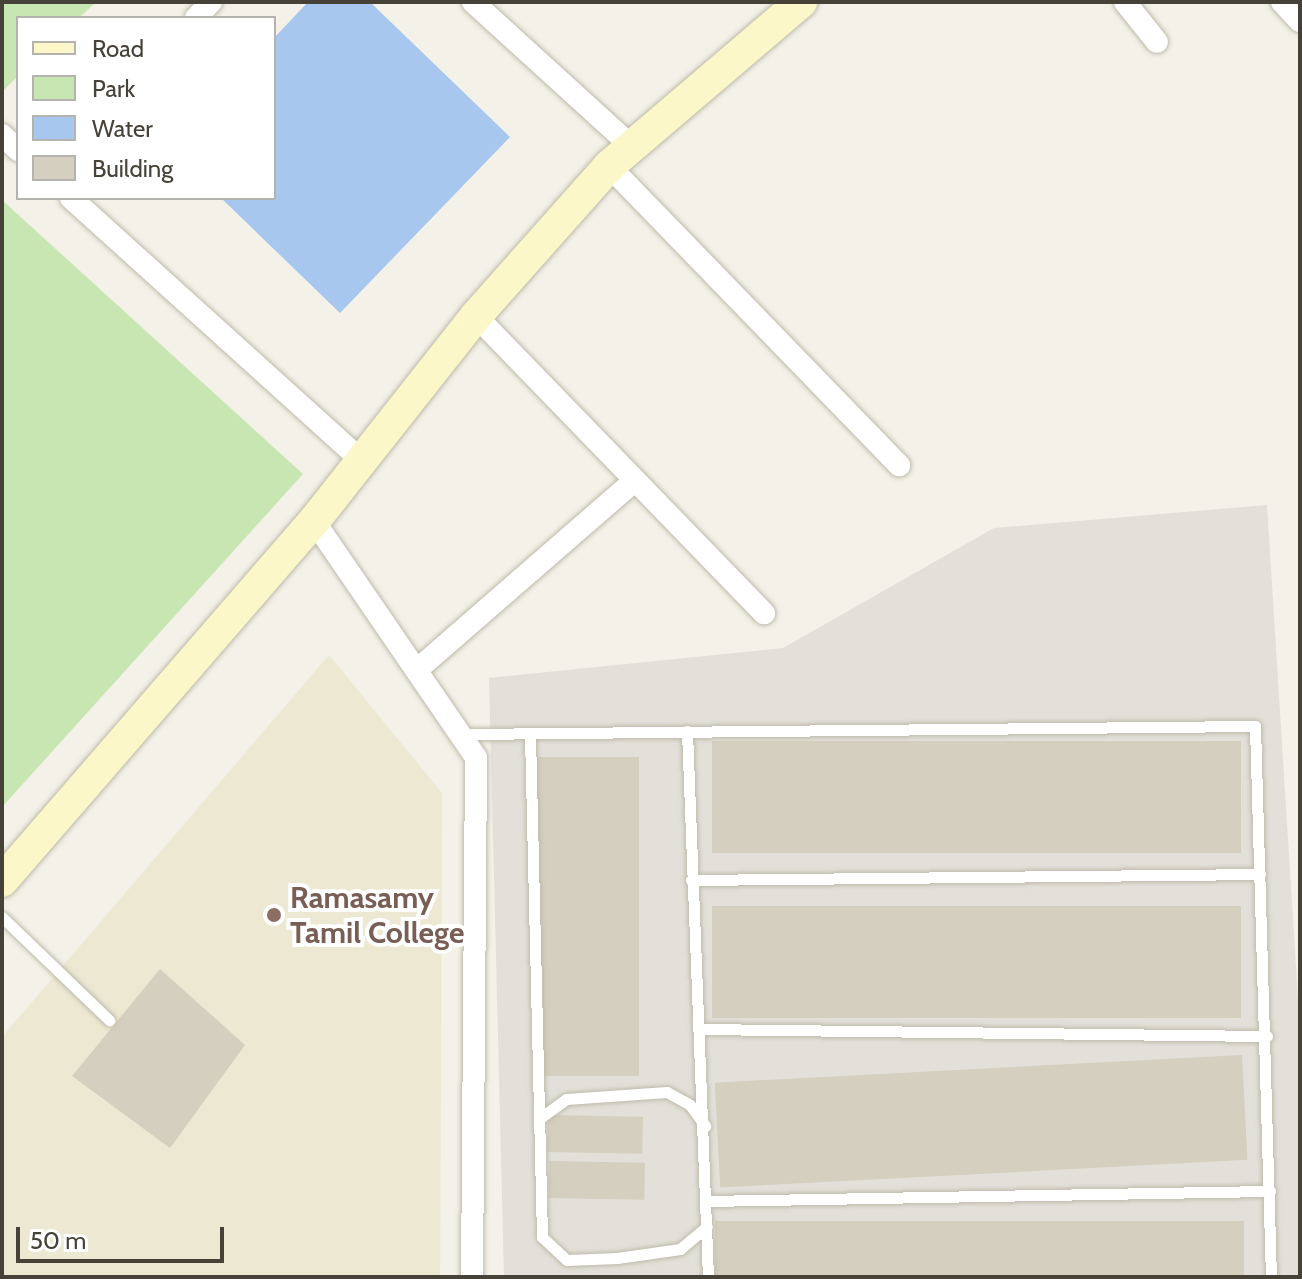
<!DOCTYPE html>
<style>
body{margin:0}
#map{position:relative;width:1302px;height:1279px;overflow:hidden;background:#f3f1e8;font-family:Cabin,sans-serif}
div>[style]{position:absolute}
.industrial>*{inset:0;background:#e3e0d9}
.education>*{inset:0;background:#ece8d2}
.green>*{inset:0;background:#c8e6b2}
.water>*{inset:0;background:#a7c7ee}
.building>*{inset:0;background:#d4cfbe;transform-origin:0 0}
.roads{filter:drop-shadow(0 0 2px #bebaab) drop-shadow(0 0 2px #bebaab)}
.service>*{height:11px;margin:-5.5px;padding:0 5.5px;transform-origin:5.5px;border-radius:5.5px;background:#fff}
.minor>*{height:22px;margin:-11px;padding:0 11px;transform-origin:11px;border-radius:11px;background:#fff}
.secondary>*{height:32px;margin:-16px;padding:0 16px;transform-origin:16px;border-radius:16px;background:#fcf7c9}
.dots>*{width:22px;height:22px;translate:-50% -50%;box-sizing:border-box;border:4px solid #fff;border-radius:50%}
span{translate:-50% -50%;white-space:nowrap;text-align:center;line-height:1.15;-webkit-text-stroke:8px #fff;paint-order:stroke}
.education-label{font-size:30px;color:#785e54;font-weight:700}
.left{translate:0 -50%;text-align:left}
.frame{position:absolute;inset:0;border:4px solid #464237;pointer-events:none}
.legend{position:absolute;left:16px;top:16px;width:260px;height:184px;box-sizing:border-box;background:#fff;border:2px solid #b5b3af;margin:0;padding:10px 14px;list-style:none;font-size:24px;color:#464237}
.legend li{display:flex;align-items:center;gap:16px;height:40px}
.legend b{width:40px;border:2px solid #b5b3af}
.scale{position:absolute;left:16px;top:1227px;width:208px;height:36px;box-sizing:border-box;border:4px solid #464237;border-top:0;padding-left:10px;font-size:24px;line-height:28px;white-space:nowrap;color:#464237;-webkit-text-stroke:6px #fff;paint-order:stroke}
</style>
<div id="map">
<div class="industrial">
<div style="clip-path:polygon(1267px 505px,1300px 1030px,1300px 1277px,504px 1277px,489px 678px,783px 648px,994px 528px)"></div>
</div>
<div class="education">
<div style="clip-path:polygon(329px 655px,442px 793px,440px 1277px,2px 1277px,2px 1037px)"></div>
</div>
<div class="green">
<div style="clip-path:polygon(2px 2px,96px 2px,79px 18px,18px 18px,18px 76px,2px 92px)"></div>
<div style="clip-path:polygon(2px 200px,303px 474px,2px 807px)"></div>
</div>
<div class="water">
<div style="clip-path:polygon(308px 2px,370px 2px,510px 137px,340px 313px,221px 198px,274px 198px,274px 38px)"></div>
</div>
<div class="building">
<div style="left:712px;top:741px;width:529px;height:112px"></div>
<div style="left:536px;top:757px;width:103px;height:319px"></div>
<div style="left:712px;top:906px;width:529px;height:112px"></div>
<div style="clip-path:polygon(160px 969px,245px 1045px,170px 1148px,72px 1076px)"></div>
<div style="left:1242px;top:1055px;width:105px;height:528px;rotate:87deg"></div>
<div style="left:548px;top:1115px;width:95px;height:37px;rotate:1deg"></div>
<div style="left:549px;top:1161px;width:96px;height:37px;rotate:1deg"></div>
<div style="left:715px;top:1221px;width:529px;height:56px"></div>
</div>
<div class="roads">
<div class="service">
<div style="left:687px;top:731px;width:546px;rotate:87.8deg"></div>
<div style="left:465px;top:734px;width:790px;rotate:-0.58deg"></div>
<div style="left:1255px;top:726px;width:551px;rotate:88.34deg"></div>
<div style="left:530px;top:735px;width:502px;rotate:88.63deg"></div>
<div style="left:542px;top:1237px;width:34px;rotate:43deg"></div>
<div style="left:567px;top:1260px;width:50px;rotate:-2.3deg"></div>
<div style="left:617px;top:1258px;width:64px;rotate:-8.1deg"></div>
<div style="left:680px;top:1249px;width:35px;rotate:-40deg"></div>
<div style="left:691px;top:880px;width:569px;rotate:-0.6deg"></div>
<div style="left:2px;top:917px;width:149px;rotate:43.9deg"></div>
<div style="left:699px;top:1029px;width:568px;rotate:0.71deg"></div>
<div style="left:540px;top:1118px;width:32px;rotate:-36deg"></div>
<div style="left:566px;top:1099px;width:101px;rotate:-4deg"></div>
<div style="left:667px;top:1092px;width:26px;rotate:29deg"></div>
<div style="left:690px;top:1105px;width:26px;rotate:54deg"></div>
<div style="left:706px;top:1201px;width:564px;rotate:-1.02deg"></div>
</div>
<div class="minor">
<div style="left:473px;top:2px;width:212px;rotate:42.3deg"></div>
<div style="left:1125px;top:2px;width:51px;rotate:51.3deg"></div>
<div style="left:1282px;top:2px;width:26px;rotate:47deg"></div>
<div style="left:196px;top:18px;width:22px;rotate:-47deg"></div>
<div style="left:2px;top:135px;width:22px;rotate:43deg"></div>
<div style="left:609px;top:166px;width:417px;rotate:45.9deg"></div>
<div style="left:71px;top:198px;width:392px;rotate:42.1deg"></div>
<div style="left:476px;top:316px;width:414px;rotate:45.9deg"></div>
<div style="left:314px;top:521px;width:287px;rotate:55.6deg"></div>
<div style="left:476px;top:758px;width:519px;rotate:90.44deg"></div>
<div style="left:419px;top:668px;width:286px;rotate:-41deg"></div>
</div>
<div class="secondary">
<div style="left:2px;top:881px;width:476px;rotate:-49.1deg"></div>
<div style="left:314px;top:521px;width:261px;rotate:-51.7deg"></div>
<div style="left:476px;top:316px;width:200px;rotate:-48.4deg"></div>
<div style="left:609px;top:166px;width:253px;rotate:-40.5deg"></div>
</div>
</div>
<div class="dots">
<div style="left:274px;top:915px;background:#8d6e63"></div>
</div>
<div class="education-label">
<span class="left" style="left:290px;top:915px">Ramasamy<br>Tamil College</span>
</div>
<div class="frame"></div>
<ul class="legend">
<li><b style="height:10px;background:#fcf7c9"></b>Road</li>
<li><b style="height:22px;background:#c8e6b2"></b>Park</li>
<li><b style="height:22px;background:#a7c7ee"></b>Water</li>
<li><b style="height:22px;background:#d4cfbe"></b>Building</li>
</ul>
<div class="scale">50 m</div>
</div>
